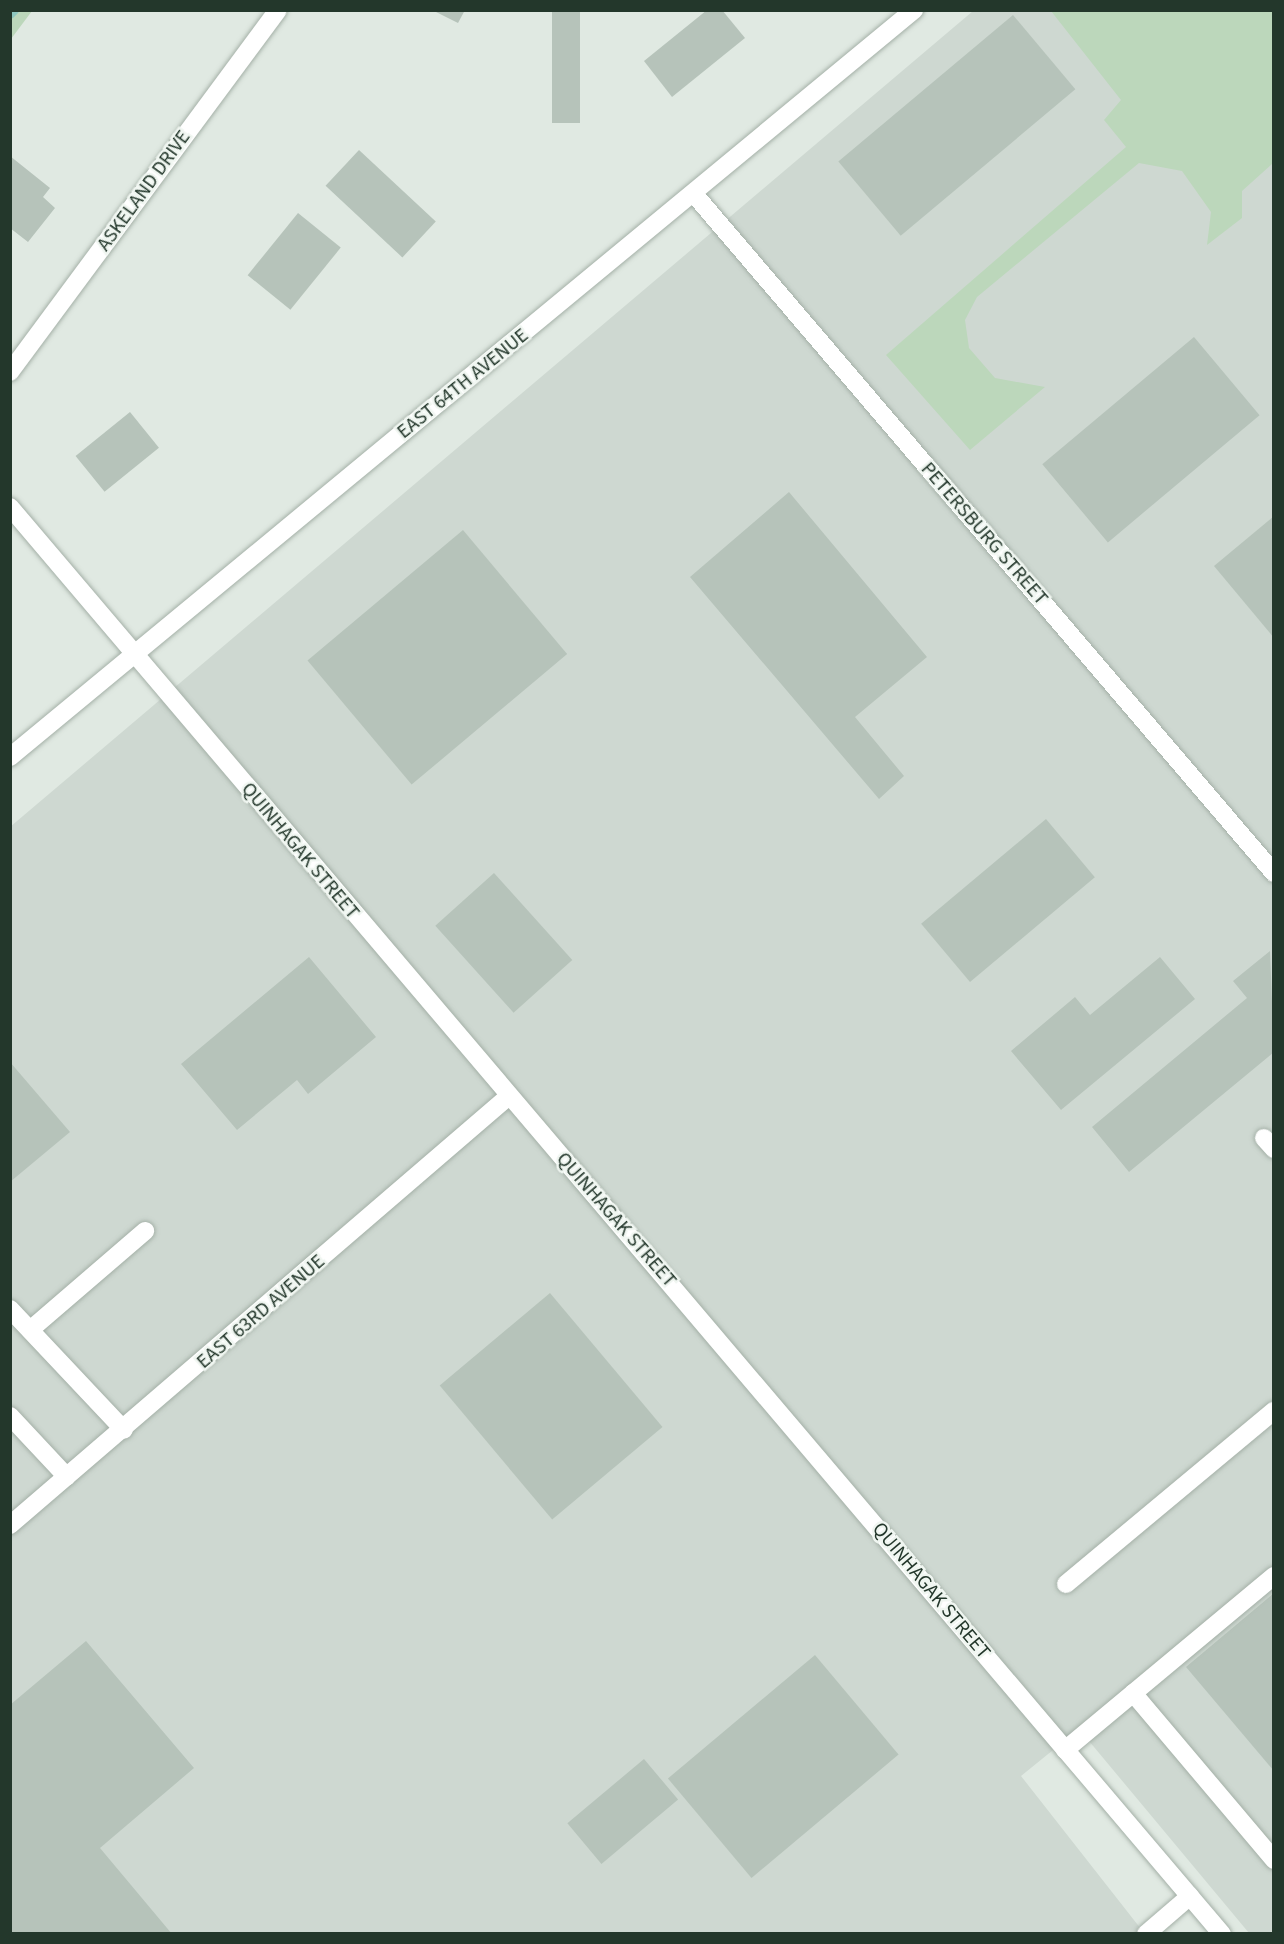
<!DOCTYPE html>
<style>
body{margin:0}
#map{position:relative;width:1284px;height:1944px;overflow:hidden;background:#e0e9e2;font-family:"Source Sans 3",sans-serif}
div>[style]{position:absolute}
.built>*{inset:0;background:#ced8d1}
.green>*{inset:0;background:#bcd7bb}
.stream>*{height:10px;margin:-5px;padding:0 5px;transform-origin:5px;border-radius:5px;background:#8ec7bf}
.building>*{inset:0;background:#b6c3ba;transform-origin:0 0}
.roads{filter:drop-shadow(0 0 2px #a4b0a7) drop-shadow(0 0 2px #a4b0a7)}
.service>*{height:18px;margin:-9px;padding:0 9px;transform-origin:9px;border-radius:9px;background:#fff}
.minor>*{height:18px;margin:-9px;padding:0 9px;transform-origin:9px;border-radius:9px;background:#fff}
span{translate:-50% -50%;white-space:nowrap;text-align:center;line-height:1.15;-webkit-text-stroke:5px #f0f6f1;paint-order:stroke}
.street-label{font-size:20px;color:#23372b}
.frame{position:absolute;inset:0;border:12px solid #23372b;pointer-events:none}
</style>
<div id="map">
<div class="built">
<div style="clip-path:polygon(973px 11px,1273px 11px,1273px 1933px,1249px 1933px,1079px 1729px,1021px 1776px,1141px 1929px,1136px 1933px,11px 1933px,10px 827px)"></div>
</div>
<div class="green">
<div style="clip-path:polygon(11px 10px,32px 11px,11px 39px,10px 11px)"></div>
<div style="clip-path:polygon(1051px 11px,1273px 11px,1273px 163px,1242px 191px,1242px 218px,1207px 245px,1211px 212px,1182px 171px,1139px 163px,977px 297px,965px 320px,969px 348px,995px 378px,1045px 387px,970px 450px,886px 355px,1126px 147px,1104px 120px,1121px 100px)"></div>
</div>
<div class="stream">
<div style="left:10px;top:14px;width:6px;rotate:-45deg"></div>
</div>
<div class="building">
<div style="clip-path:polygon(432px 10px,465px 10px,458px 23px)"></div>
<div style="left:552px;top:10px;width:28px;height:113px"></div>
<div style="clip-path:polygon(707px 10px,722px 10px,745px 38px,672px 97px,644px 61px)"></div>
<div style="left:1013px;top:15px;width:97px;height:228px;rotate:50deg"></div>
<div style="left:359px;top:150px;width:105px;height:49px;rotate:43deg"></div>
<div style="clip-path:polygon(10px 156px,50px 188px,43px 197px,55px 208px,28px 242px,10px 228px)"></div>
<div style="left:298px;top:213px;width:55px;height:80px;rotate:39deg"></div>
<div style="left:1194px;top:337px;width:102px;height:198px;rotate:50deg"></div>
<div style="left:130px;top:412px;width:46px;height:70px;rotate:51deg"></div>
<div style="clip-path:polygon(789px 492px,927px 657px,855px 717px,904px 776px,879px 799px,690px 577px)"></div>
<div style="clip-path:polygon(1274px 516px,1274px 638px,1214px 566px)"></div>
<div style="left:463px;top:530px;width:162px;height:203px;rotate:50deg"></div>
<div style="left:1046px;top:819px;width:76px;height:163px;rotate:50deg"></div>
<div style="left:494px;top:873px;width:117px;height:79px;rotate:48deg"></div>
<div style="clip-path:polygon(1270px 951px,1274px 1052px,1129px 1172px,1092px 1127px,1247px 998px,1233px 981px)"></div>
<div style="clip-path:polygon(309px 957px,376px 1037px,308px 1094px,297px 1080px,237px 1130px,181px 1064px)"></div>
<div style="clip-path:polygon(1160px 957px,1195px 999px,1061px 1110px,1011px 1051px,1075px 997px,1090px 1015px)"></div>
<div style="clip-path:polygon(10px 1062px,70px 1132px,10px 1182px)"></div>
<div style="left:550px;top:1293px;width:175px;height:144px;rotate:50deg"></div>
<div style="clip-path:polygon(1274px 1593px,1274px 1771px,1186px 1667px)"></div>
<div style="clip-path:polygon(86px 1641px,194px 1768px,100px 1848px,172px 1934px,10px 1934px,10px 1705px)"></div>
<div style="left:815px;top:1655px;width:130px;height:192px;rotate:50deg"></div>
<div style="left:644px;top:1759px;width:53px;height:100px;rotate:50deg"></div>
</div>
<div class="roads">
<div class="service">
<div style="left:1264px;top:1138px;width:15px;rotate:48deg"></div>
<div style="left:10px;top:1309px;width:166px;rotate:46.7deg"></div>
<div style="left:30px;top:1330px;width:152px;rotate:-40.7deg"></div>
<div style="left:10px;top:1416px;width:83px;rotate:46.9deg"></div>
<div style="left:1066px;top:1584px;width:271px;rotate:-39.8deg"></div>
<div style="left:1133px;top:1693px;width:219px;rotate:49.8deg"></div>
<div style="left:1065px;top:1750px;width:272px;rotate:-39.8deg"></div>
<div style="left:1146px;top:1934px;width:58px;rotate:-40.8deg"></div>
</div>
<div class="minor">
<div style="left:694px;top:194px;width:893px;rotate:49.5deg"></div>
<div style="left:10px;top:372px;width:450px;rotate:-53.5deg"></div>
<div style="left:10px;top:507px;width:1872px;rotate:49.66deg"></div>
<div style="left:10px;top:757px;width:1173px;rotate:-39.57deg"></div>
<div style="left:10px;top:1525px;width:658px;rotate:-40.69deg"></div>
</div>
</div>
<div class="street-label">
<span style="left:144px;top:191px;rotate:-54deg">ASKELAND DRIVE</span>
<span style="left:463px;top:384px;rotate:-39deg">EAST 64TH AVENUE</span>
<span style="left:984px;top:534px;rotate:49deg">PETERSBURG STREET</span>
<span style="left:300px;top:851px;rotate:50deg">QUINHAGAK STREET</span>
<span style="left:616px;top:1220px;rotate:49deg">QUINHAGAK STREET</span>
<span style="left:261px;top:1312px;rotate:-41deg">EAST 63RD AVENUE</span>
<span style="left:931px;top:1591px;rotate:50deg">QUINHAGAK STREET</span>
</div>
<div class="frame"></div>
</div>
